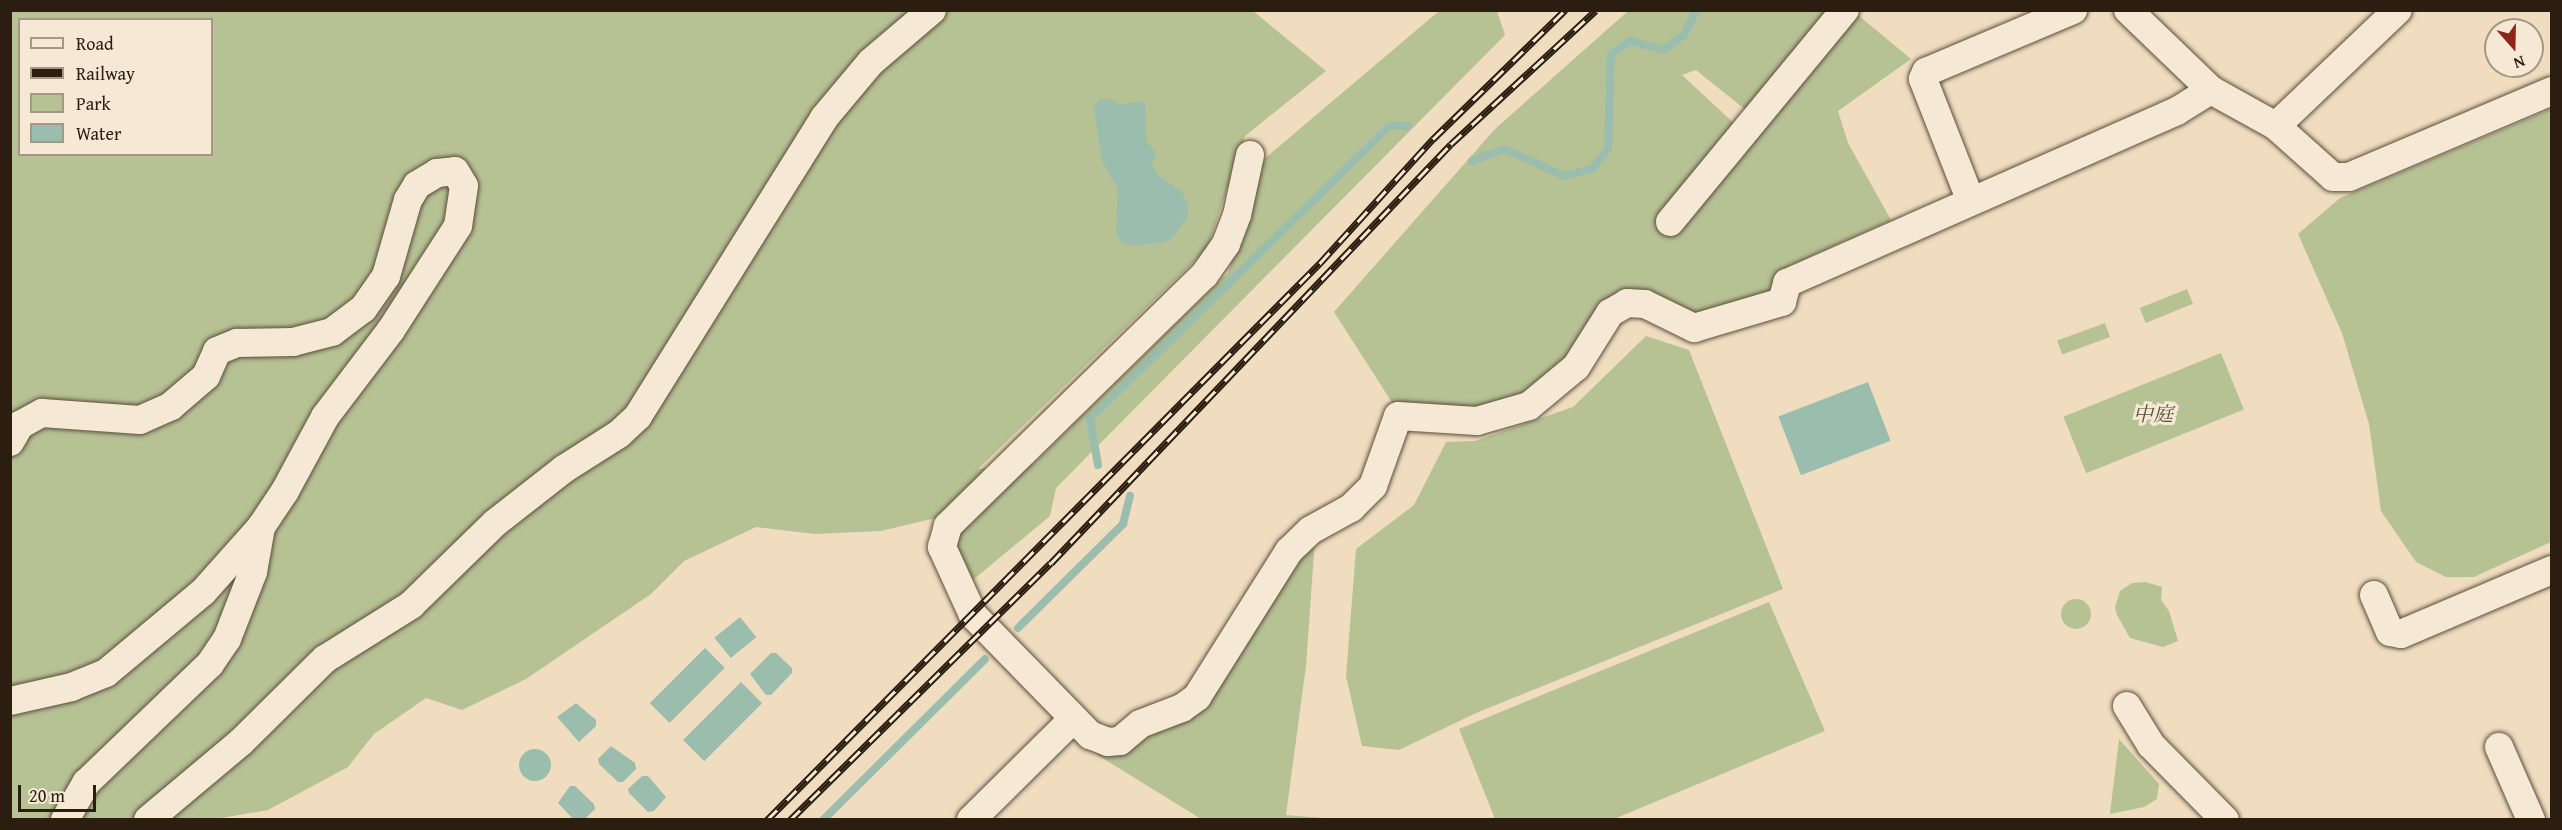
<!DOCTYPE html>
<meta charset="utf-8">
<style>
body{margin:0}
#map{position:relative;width:2562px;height:830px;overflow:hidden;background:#f0ddbf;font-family:"Gentium Book Plus","Noto Serif JP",serif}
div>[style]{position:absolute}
.green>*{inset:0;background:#b6c294;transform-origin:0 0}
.round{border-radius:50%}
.water>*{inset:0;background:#9bbdad;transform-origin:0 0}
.stream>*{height:8px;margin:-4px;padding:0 4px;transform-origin:4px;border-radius:4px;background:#9bbdad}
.roads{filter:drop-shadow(0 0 2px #5c4d3c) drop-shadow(0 0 2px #5c4d3c)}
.street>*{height:28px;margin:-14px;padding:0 14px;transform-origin:14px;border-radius:14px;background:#f5e9d5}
.rail>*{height:7px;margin-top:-3.5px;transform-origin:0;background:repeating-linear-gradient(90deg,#f5e9d5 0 14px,#2b1d10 0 28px);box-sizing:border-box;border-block:2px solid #2b1d10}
span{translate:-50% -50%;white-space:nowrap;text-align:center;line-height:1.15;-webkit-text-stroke:6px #f5e9d5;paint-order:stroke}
.park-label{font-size:20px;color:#554f38;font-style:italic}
.frame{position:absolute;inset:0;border:12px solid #2b1d10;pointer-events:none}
.legend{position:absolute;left:18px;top:18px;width:195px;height:138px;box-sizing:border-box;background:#f5e9d5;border:2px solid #a49786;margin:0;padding:8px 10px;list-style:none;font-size:18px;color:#2b1d10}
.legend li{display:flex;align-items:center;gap:12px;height:30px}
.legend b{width:30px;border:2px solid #a49786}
.north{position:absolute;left:2484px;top:18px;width:60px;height:60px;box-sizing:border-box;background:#f5e9d5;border:2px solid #a49786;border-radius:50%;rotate:160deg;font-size:16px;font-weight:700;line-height:24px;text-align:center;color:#2b1d10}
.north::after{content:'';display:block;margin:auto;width:21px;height:27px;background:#8f2418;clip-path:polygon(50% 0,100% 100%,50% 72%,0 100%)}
.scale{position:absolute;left:18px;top:785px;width:78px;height:27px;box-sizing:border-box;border:3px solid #2b1d10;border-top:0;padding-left:8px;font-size:18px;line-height:21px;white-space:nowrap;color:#2b1d10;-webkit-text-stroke:4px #f5e9d5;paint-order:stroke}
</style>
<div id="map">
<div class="green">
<div style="clip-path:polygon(evenodd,10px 11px,1253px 11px,1326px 71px,1245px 136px,1207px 249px,978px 469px,1033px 464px,1228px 273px,1263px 160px,1439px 11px,1497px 11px,1505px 35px,1056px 488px,1050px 516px,974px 579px,960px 573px,940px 517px,881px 531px,815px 534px,756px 527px,684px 561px,651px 594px,526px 679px,462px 710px,426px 698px,374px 734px,348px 767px,268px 810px,210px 820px,11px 820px,10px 11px,20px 20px,212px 20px,212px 154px,20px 154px,20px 20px)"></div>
<div style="clip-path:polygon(1628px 11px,1829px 11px,1747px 111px,1696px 70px,1682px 75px,1739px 128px,1654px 226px,1669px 233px,1858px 15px,1911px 59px,1838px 111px,1848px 143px,1891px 220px,1778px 271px,1776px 292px,1694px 319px,1635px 291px,1559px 367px,1521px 395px,1469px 409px,1393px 404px,1334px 312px,1494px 130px)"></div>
<div style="clip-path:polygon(2551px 109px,2551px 542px,2474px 577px,2446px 577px,2416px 562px,2381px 511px,2369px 424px,2342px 333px,2298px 234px,2340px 198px)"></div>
<div style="left:2187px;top:289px;width:16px;height:51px;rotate:68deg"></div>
<div style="left:2105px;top:323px;width:15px;height:51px;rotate:70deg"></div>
<div style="clip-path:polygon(1646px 336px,1689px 350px,1783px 589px,1476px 713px,1399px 750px,1362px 746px,1346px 676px,1356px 549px,1414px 505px,1446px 442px,1475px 441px,1573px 407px)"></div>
<div style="left:2221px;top:353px;width:61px;height:170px;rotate:68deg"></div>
<div style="clip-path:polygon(1315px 539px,1306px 666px,1286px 815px,1335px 819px,1201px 819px,1096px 754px,1119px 748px,1200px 706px,1295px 560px)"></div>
<div style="clip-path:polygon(2146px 582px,2162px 587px,2161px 600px,2169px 611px,2178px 641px,2163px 647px,2130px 638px,2117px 615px,2115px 607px,2120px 591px,2132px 583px)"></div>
<div class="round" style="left:2061px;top:599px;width:30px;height:30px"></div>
<div style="clip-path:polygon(1769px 602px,1825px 731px,1614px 819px,1495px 819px,1459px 729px)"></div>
<div style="clip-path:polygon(2119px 739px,2159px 784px,2157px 799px,2144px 807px,2110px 814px)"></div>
</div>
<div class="water">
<div style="clip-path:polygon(1099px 99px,1111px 99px,1119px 104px,1145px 101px,1146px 140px,1156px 153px,1152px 164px,1159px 176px,1181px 191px,1188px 203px,1188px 217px,1170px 241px,1131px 246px,1121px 242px,1116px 233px,1118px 189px,1102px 162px,1094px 107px)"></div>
<div style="left:1868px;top:382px;width:63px;height:96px;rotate:69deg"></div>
<div style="left:740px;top:617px;width:26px;height:33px;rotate:51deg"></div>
<div style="left:705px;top:648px;width:28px;height:78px;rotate:45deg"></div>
<div style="clip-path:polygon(771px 653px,776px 653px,792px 668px,792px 673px,771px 695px,766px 695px,750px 674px)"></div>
<div style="left:741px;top:682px;width:30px;height:82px;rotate:45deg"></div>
<div style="clip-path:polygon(576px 703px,596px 720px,596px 726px,579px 742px,557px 717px)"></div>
<div style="clip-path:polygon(611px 746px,635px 763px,636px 769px,623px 782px,618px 782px,599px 764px,598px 759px)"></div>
<div class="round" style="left:519px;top:749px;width:32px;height:32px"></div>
<div style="clip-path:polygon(642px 776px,648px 776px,666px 797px,654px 811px,648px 812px,629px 793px,628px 789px)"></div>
<div style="clip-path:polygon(570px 786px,575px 786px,594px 804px,595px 809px,585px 819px,573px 819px,558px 803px)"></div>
</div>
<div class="stream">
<div style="left:1472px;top:161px;width:35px;rotate:-20deg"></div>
<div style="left:1505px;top:149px;width:65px;rotate:24.6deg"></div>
<div style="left:1564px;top:176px;width:30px;rotate:-15deg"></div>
<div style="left:1593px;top:168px;width:24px;rotate:-52deg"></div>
<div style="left:1608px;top:149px;width:95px;rotate:-88.2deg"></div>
<div style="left:1611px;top:54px;width:23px;rotate:-34deg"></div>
<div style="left:1630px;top:41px;width:34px;rotate:15deg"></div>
<div style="left:1663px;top:50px;width:26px;rotate:-36deg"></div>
<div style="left:1684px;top:35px;width:28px;rotate:-64deg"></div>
<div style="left:1098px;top:465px;width:47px;rotate:-99.9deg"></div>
<div style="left:1090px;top:419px;width:420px;rotate:-44.4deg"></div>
<div style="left:1390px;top:125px;width:18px;rotate:3deg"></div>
<div style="left:1018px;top:628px;width:148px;rotate:-44.7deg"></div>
<div style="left:1123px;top:524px;width:29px;rotate:-76deg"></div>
<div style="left:823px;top:820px;width:228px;rotate:-44.8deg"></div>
</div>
<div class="roads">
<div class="street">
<div style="left:2128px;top:10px;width:115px;rotate:43.9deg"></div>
<div style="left:2276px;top:126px;width:168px;rotate:-43.6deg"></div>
<div style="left:1250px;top:155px;width:61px;rotate:102.2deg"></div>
<div style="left:1237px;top:215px;width:31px;rotate:111deg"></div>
<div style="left:1226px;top:244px;width:38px;rotate:125deg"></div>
<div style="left:1204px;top:275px;width:359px;rotate:135.6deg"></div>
<div style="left:948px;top:526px;width:22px;rotate:106deg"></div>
<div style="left:942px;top:547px;width:75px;rotate:65.5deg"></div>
<div style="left:973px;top:615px;width:168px;rotate:45.7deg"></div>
<div style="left:1090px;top:735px;width:19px;rotate:21deg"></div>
<div style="left:1108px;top:742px;width:12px;rotate:-5deg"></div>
<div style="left:1120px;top:741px;width:26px;rotate:-40deg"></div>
<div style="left:1140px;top:724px;width:45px;rotate:-20.9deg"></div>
<div style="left:1182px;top:708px;width:19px;rotate:-36deg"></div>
<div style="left:1197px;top:697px;width:173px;rotate:-57.8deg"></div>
<div style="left:1289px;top:551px;width:30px;rotate:-44deg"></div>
<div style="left:1311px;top:530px;width:46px;rotate:-28.8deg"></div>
<div style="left:1351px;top:508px;width:31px;rotate:-45deg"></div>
<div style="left:1373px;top:486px;width:74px;rotate:-70.3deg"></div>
<div style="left:1398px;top:416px;width:79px;rotate:3.6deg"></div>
<div style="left:1477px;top:421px;width:54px;rotate:-16.1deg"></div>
<div style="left:1529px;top:406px;width:61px;rotate:-39.7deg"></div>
<div style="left:1576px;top:367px;width:64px;rotate:-57.8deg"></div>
<div style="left:1610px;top:313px;width:20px;rotate:-30deg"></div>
<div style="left:1627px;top:303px;width:18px;rotate:3deg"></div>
<div style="left:1645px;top:304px;width:55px;rotate:26.1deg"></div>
<div style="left:1694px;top:328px;width:92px;rotate:-16.5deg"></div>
<div style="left:1782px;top:302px;width:20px;rotate:-75deg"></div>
<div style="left:1787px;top:283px;width:426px;rotate:-23.8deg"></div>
<div style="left:2177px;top:111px;width:40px;rotate:-32deg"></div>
<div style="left:2211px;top:90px;width:74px;rotate:29deg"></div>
<div style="left:2276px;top:126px;width:76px;rotate:41.8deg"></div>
<div style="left:2333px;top:177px;width:16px"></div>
<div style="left:2349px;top:177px;width:220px;rotate:-23deg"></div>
<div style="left:1970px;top:199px;width:129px;rotate:-111.4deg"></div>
<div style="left:1923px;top:79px;width:8px;rotate:-67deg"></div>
<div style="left:1926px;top:72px;width:160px;rotate:-22.9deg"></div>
<div style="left:1670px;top:222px;width:275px;rotate:-50.5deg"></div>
<div style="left:10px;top:442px;width:20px;rotate:-60deg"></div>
<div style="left:20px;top:425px;width:25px;rotate:-29deg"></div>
<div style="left:42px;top:413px;width:98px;rotate:4.1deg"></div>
<div style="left:140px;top:420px;width:34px;rotate:-24deg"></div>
<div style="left:171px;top:406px;width:46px;rotate:-40.6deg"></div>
<div style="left:206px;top:376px;width:27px;rotate:-66deg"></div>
<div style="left:217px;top:351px;width:22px;rotate:-22deg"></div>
<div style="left:237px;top:343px;width:56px;rotate:-1deg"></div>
<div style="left:293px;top:342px;width:40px;rotate:-14.4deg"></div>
<div style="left:332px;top:332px;width:39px;rotate:-37deg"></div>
<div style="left:363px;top:309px;width:40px;rotate:-55.1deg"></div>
<div style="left:386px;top:276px;width:79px;rotate:-73.9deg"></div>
<div style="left:408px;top:200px;width:17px;rotate:-59deg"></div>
<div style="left:417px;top:185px;width:23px;rotate:-31deg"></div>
<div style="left:437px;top:173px;width:18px;rotate:-6deg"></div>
<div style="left:455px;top:171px;width:17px;rotate:59deg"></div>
<div style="left:464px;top:186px;width:40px;rotate:98.5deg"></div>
<div style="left:458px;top:226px;width:124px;rotate:122.8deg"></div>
<div style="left:391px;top:330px;width:109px;rotate:127.2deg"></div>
<div style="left:325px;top:417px;width:84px;rotate:118.4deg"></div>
<div style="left:285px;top:491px;width:43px;rotate:123.7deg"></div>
<div style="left:261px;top:527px;width:87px;rotate:131.7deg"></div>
<div style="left:203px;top:592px;width:126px;rotate:140.1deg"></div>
<div style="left:106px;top:673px;width:37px;rotate:158deg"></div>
<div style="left:72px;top:687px;width:64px;rotate:167.3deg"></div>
<div style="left:2374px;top:595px;width:40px;rotate:66.6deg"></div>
<div style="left:2390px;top:632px;width:11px;rotate:10deg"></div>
<div style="left:2401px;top:634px;width:164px;rotate:-23deg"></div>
<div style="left:2127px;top:706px;width:46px;rotate:58.4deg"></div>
<div style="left:2151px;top:745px;width:105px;rotate:45.4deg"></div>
<div style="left:2499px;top:747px;width:80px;rotate:66.3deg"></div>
<div style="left:65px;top:820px;width:43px;rotate:-60.4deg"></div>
<div style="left:86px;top:783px;width:172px;rotate:-43.8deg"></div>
<div style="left:210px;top:664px;width:30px;rotate:-56deg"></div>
<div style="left:227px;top:639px;width:72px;rotate:-68.8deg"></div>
<div style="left:253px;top:572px;width:46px;rotate:-79.9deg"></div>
<div style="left:148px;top:820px;width:121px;rotate:-40deg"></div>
<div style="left:241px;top:742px;width:118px;rotate:-44.7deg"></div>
<div style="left:325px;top:659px;width:102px;rotate:-32.1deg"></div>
<div style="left:411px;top:605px;width:117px;rotate:-44.3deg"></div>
<div style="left:495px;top:523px;width:88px;rotate:-38deg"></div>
<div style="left:564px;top:469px;width:65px;rotate:-32.5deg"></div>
<div style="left:619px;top:434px;width:26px;rotate:-43deg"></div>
<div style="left:638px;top:416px;width:351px;rotate:-58deg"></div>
<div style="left:824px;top:118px;width:73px;rotate:-50deg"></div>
<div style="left:871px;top:62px;width:80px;rotate:-40.4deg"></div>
<div style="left:971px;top:820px;width:144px;rotate:-44.7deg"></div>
</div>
</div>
<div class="rail">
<div style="left:767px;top:820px;width:785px;rotate:-45.21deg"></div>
<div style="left:1320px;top:263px;width:168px;rotate:-47.7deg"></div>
<div style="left:1433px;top:139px;width:185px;rotate:-44.3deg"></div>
<div style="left:790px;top:820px;width:366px;rotate:-44.6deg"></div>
<div style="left:1051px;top:563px;width:579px;rotate:-46.33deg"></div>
<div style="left:1451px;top:144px;width:197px;rotate:-42.7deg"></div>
</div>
<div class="park-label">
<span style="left:2153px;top:413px">中庭</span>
</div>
<div class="frame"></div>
<ul class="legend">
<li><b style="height:8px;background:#f5e9d5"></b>Road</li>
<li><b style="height:8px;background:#2b1d10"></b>Railway</li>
<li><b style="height:16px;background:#b6c294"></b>Park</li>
<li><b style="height:16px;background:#9bbdad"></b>Water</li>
</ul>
<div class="north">N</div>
<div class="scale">20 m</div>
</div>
